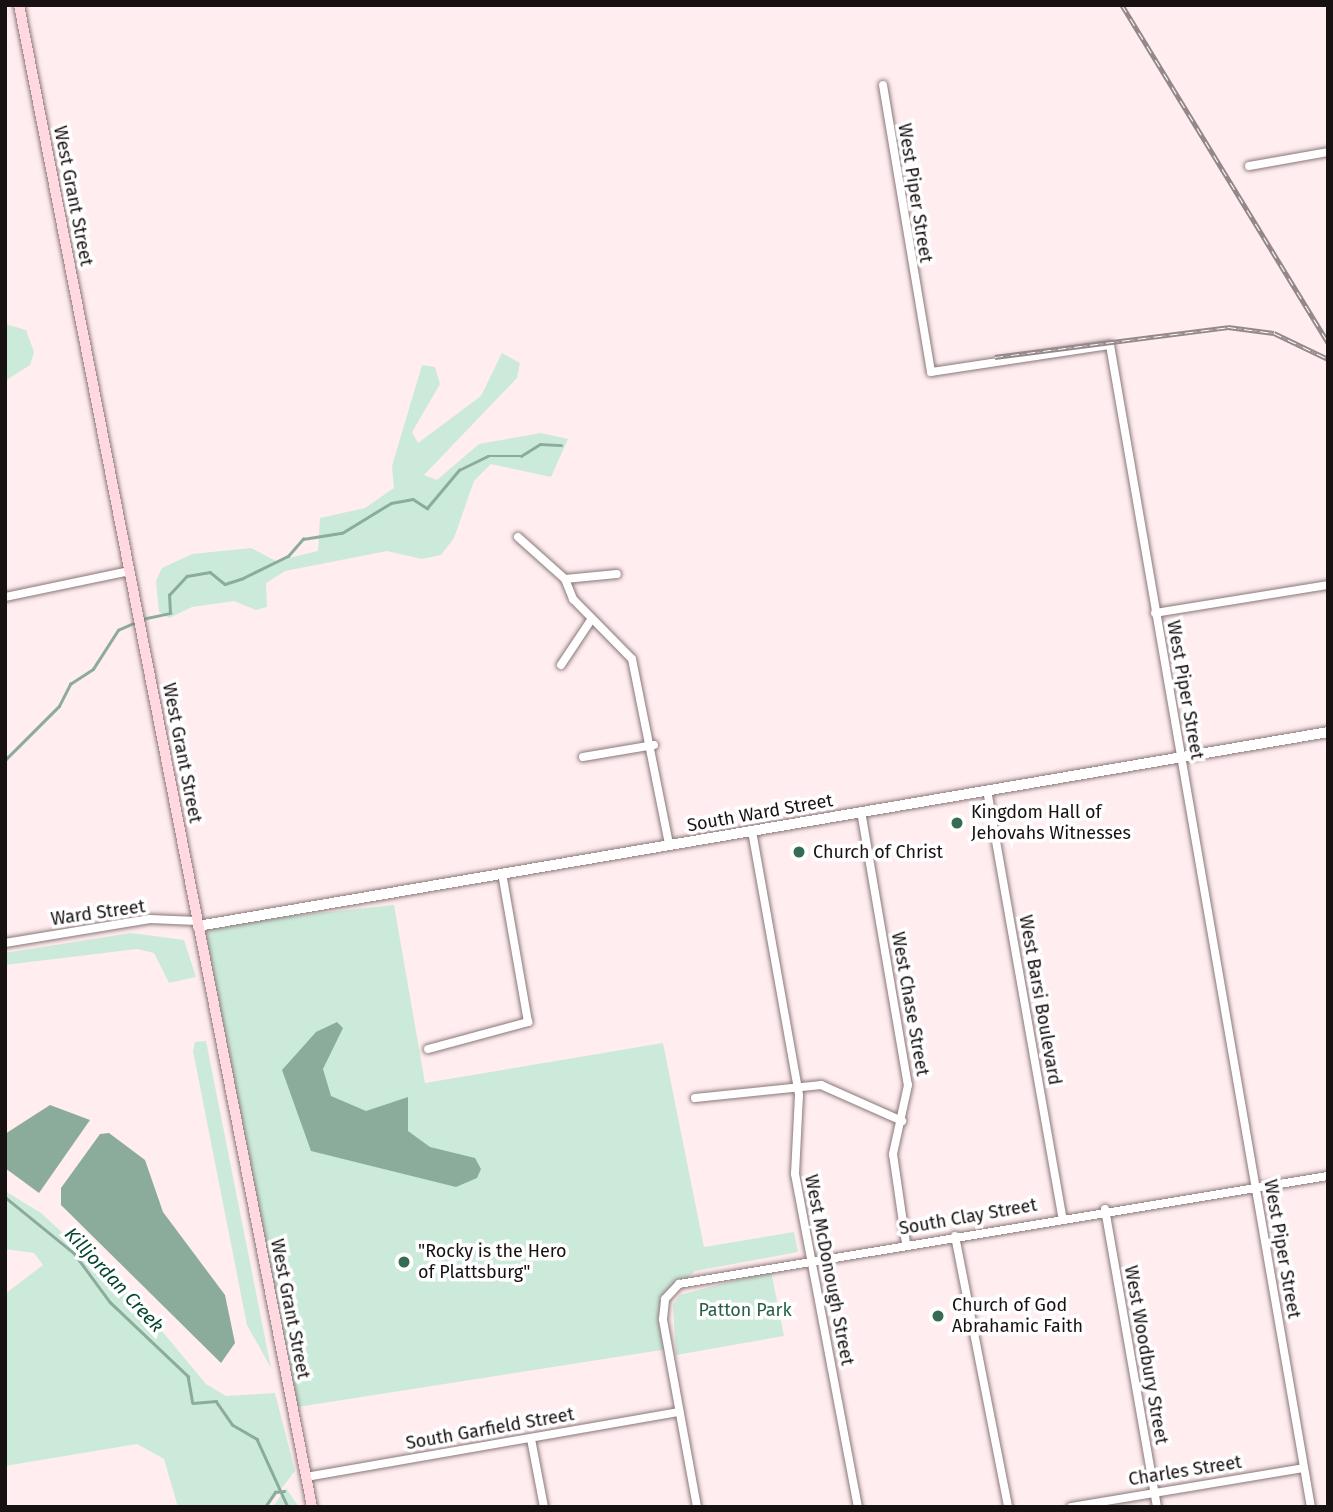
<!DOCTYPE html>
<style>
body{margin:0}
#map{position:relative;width:1333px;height:1512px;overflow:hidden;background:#ffedef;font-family:"Fira Sans",sans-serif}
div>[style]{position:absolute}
.green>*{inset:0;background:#cceada}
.water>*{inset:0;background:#8cac9b}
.stream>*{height:2.5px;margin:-1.25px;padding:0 1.25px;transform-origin:1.25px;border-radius:1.25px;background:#8cac9b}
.roads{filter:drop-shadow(0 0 2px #8a7779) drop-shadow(0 0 2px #8a7779)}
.minor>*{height:8px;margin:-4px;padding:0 4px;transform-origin:4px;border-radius:4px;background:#fff}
.tertiary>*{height:10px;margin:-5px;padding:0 5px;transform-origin:5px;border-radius:5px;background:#fff}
.secondary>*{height:10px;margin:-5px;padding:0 5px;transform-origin:5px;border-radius:5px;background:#ffd8e0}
.rail>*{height:5px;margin-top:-2.5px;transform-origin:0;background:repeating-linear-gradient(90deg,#fff 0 8px,#95888a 0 16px);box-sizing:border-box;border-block:2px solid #95888a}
.dots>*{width:19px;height:19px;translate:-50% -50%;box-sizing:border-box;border:4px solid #fff;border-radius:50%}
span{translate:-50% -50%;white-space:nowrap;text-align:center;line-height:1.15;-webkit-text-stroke:7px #fff;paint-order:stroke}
.street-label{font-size:18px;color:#181112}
.poi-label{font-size:18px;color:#181112}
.left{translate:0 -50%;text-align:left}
.park-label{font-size:18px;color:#276046}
.water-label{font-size:19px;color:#05462e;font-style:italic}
.frame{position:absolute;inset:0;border:7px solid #181112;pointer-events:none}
</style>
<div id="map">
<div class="green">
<div style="clip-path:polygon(5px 324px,26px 330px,34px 352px,30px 365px,5px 381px)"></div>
<div style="clip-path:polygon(502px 353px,520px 363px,517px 378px,424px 475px,437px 480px,479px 444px,541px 433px,568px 439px,551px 477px,491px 464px,474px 481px,454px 538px,441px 555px,422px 559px,387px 551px,285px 571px,266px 583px,267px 607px,256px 610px,234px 601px,192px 607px,169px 618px,159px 612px,156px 581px,162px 568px,192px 554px,251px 548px,276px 561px,318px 551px,320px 518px,365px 508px,394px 488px,392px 466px,422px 365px,435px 367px,440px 384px,412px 432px,418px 443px,481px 396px)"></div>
<div style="clip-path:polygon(394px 905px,425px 1083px,663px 1043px,704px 1247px,794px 1232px,798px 1252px,695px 1271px,665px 1299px,668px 1349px,291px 1408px,198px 926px)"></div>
<div style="clip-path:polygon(131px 933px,184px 940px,196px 977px,169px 983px,154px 953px,137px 949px,5px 965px,5px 953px)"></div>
<div style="clip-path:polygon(206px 1041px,271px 1368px,247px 1325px,193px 1051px,195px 1042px)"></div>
<div style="clip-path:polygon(5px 1191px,41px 1213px,137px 1301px,206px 1384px,226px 1396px,275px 1393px,295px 1471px,267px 1507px,178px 1507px,164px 1459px,137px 1444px,5px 1466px,5px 1294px,43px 1265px,34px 1253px,5px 1249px)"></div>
<div style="clip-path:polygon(771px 1271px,784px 1336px,676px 1355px,673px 1305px,680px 1295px)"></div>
<div style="clip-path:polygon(286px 1488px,299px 1507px,273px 1507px)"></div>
</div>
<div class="water">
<div style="clip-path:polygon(337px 1022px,343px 1028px,323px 1069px,331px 1096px,366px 1111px,408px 1097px,408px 1131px,430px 1147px,475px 1158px,481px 1169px,477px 1178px,456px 1187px,311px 1151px,282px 1070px,316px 1032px)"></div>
<div style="clip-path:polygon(50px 1105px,90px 1120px,39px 1193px,5px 1168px,5px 1134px)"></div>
<div style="clip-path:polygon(109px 1133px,145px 1160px,163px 1212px,225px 1295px,235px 1343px,221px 1363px,61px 1205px,61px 1188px,100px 1134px)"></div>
</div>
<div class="stream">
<div style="left:142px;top:619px;width:29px;rotate:-12deg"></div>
<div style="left:170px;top:613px;width:18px;rotate:-93deg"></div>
<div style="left:169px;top:595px;width:26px;rotate:-47deg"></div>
<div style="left:187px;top:576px;width:23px;rotate:-10deg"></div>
<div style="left:210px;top:572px;width:19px;rotate:39deg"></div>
<div style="left:225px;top:584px;width:19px;rotate:-18deg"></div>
<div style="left:243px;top:578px;width:50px;rotate:-26.1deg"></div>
<div style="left:288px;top:556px;width:23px;rotate:-49deg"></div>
<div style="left:303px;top:539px;width:39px;rotate:-9deg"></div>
<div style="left:342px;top:533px;width:57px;rotate:-31.5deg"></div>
<div style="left:391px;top:503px;width:22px;rotate:-10deg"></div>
<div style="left:413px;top:499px;width:17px;rotate:33deg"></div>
<div style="left:427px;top:508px;width:50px;rotate:-49.9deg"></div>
<div style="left:459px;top:470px;width:32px;rotate:-26deg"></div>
<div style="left:488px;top:456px;width:33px"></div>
<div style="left:521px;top:456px;width:22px;rotate:-32deg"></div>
<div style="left:540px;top:444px;width:21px;rotate:3deg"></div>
<div style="left:5px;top:760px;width:76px;rotate:-45deg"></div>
<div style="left:59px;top:706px;width:25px;rotate:-63deg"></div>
<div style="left:70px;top:684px;width:27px;rotate:-33deg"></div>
<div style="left:93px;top:669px;width:46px;rotate:-57.3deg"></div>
<div style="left:118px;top:630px;width:20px;rotate:-24deg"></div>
<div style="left:5px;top:1197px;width:89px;rotate:39.1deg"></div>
<div style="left:74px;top:1253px;width:61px;rotate:53.7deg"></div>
<div style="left:110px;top:1302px;width:108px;rotate:43.5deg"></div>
<div style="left:188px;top:1376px;width:27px;rotate:80deg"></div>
<div style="left:193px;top:1403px;width:23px;rotate:-5deg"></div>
<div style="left:216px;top:1401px;width:29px;rotate:55deg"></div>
<div style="left:233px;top:1425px;width:28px;rotate:30deg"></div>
<div style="left:257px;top:1439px;width:75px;rotate:65.5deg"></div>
<div style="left:265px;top:1507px;width:18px;rotate:-56deg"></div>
<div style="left:275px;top:1492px;width:9px;rotate:-6deg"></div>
</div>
<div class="roads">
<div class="minor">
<div style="left:883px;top:85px;width:291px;rotate:80.5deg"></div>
<div style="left:931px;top:372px;width:181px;rotate:-8.6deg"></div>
<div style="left:1110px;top:345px;width:1179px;rotate:80.19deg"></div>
<div style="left:1249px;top:166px;width:80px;rotate:-10deg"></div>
<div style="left:518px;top:537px;width:63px;rotate:41.8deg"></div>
<div style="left:565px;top:579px;width:22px;rotate:68deg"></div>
<div style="left:573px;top:599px;width:84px;rotate:45.5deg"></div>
<div style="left:632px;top:659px;width:189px;rotate:78.7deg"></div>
<div style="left:565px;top:579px;width:52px;rotate:-5.5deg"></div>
<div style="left:5px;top:597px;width:127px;rotate:-11.8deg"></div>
<div style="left:1155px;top:613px;width:175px;rotate:-9.2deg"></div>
<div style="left:561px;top:665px;width:54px;rotate:-56.3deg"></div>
<div style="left:583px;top:757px;width:72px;rotate:-9.6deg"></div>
<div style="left:987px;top:790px;width:433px;rotate:80deg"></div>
<div style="left:861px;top:811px;width:278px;rotate:80.3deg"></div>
<div style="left:908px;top:1085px;width:71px;rotate:102.3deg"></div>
<div style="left:893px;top:1154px;width:90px;rotate:81.7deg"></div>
<div style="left:752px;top:831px;width:268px;rotate:79.9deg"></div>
<div style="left:799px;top:1095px;width:79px;rotate:92.9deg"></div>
<div style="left:795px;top:1174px;width:339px;rotate:79.3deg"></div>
<div style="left:5px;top:943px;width:147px;rotate:-9.4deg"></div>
<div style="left:150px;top:919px;width:47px;rotate:2.4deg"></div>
<div style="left:428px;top:1049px;width:104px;rotate:-15.1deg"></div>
<div style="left:528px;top:1022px;width:151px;rotate:-99.9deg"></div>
<div style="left:695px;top:1098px;width:127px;rotate:-5.9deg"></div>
<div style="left:821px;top:1085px;width:89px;rotate:24deg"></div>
<div style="left:1105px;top:1209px;width:303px;rotate:80.1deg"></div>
<div style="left:955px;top:1236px;width:276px;rotate:78.9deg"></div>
<div style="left:531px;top:1439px;width:69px;rotate:79.2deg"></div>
<div style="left:306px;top:1477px;width:379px;rotate:-9.9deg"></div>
<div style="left:697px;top:1507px;width:191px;rotate:-100.3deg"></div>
<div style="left:663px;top:1319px;width:20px;rotate:-84deg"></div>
<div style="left:665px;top:1299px;width:21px;rotate:-47deg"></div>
<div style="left:679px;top:1284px;width:658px;rotate:-9.45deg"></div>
<div style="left:1071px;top:1507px;width:236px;rotate:-9.5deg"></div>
</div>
<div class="tertiary">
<div style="left:198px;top:926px;width:1147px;rotate:-9.74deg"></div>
</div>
<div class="secondary">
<div style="left:19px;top:5px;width:1530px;rotate:78.96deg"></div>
</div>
</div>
<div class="rail">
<div style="left:1122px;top:5px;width:395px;rotate:58.6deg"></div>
<div style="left:995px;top:357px;width:235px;rotate:-7.3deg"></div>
<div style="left:1228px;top:327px;width:46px;rotate:7.4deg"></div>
<div style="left:1274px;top:333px;width:60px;rotate:25.7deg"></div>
</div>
<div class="dots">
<div style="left:957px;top:823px;background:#356c52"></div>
<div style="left:799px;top:852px;background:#356c52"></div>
<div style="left:404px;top:1262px;background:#356c52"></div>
<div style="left:938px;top:1316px;background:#356c52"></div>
</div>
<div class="street-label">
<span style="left:915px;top:193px;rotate:81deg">West Piper Street</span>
<span style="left:73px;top:196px;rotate:79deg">West Grant Street</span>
<span style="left:1185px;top:690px;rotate:80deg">West Piper Street</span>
<span style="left:182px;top:753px;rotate:79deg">West Grant Street</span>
<span style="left:760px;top:813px;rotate:-10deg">South Ward Street</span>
<span style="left:98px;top:913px;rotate:-8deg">Ward Street</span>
<span style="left:1040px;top:1000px;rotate:80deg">West Barsi Boulevard</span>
<span style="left:910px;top:1004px;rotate:80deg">West Chase Street</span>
<span style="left:968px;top:1217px;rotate:-10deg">South Clay Street</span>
<span style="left:1282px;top:1249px;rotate:80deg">West Piper Street</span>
<span style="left:829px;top:1270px;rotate:79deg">West McDonough Street</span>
<span style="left:290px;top:1309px;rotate:79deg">West Grant Street</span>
<span style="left:1146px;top:1355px;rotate:80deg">West Woodbury Street</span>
<span style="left:490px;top:1429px;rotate:-10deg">South Garfield Street</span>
<span style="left:1185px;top:1471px;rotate:-9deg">Charles Street</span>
</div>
<div class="poi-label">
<span class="left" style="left:971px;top:823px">Kingdom Hall of<br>Jehovahs Witnesses</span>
<span class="left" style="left:813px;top:852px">Church of Christ</span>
<span class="left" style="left:418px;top:1262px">"Rocky is the Hero<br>of Plattsburg"</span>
<span class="left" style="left:952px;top:1316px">Church of God<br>Abrahamic Faith</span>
</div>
<div class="park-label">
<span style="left:745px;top:1310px">Patton Park</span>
</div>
<div class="water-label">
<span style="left:114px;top:1280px;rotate:47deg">Killjordan Creek</span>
</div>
<div class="frame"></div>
</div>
